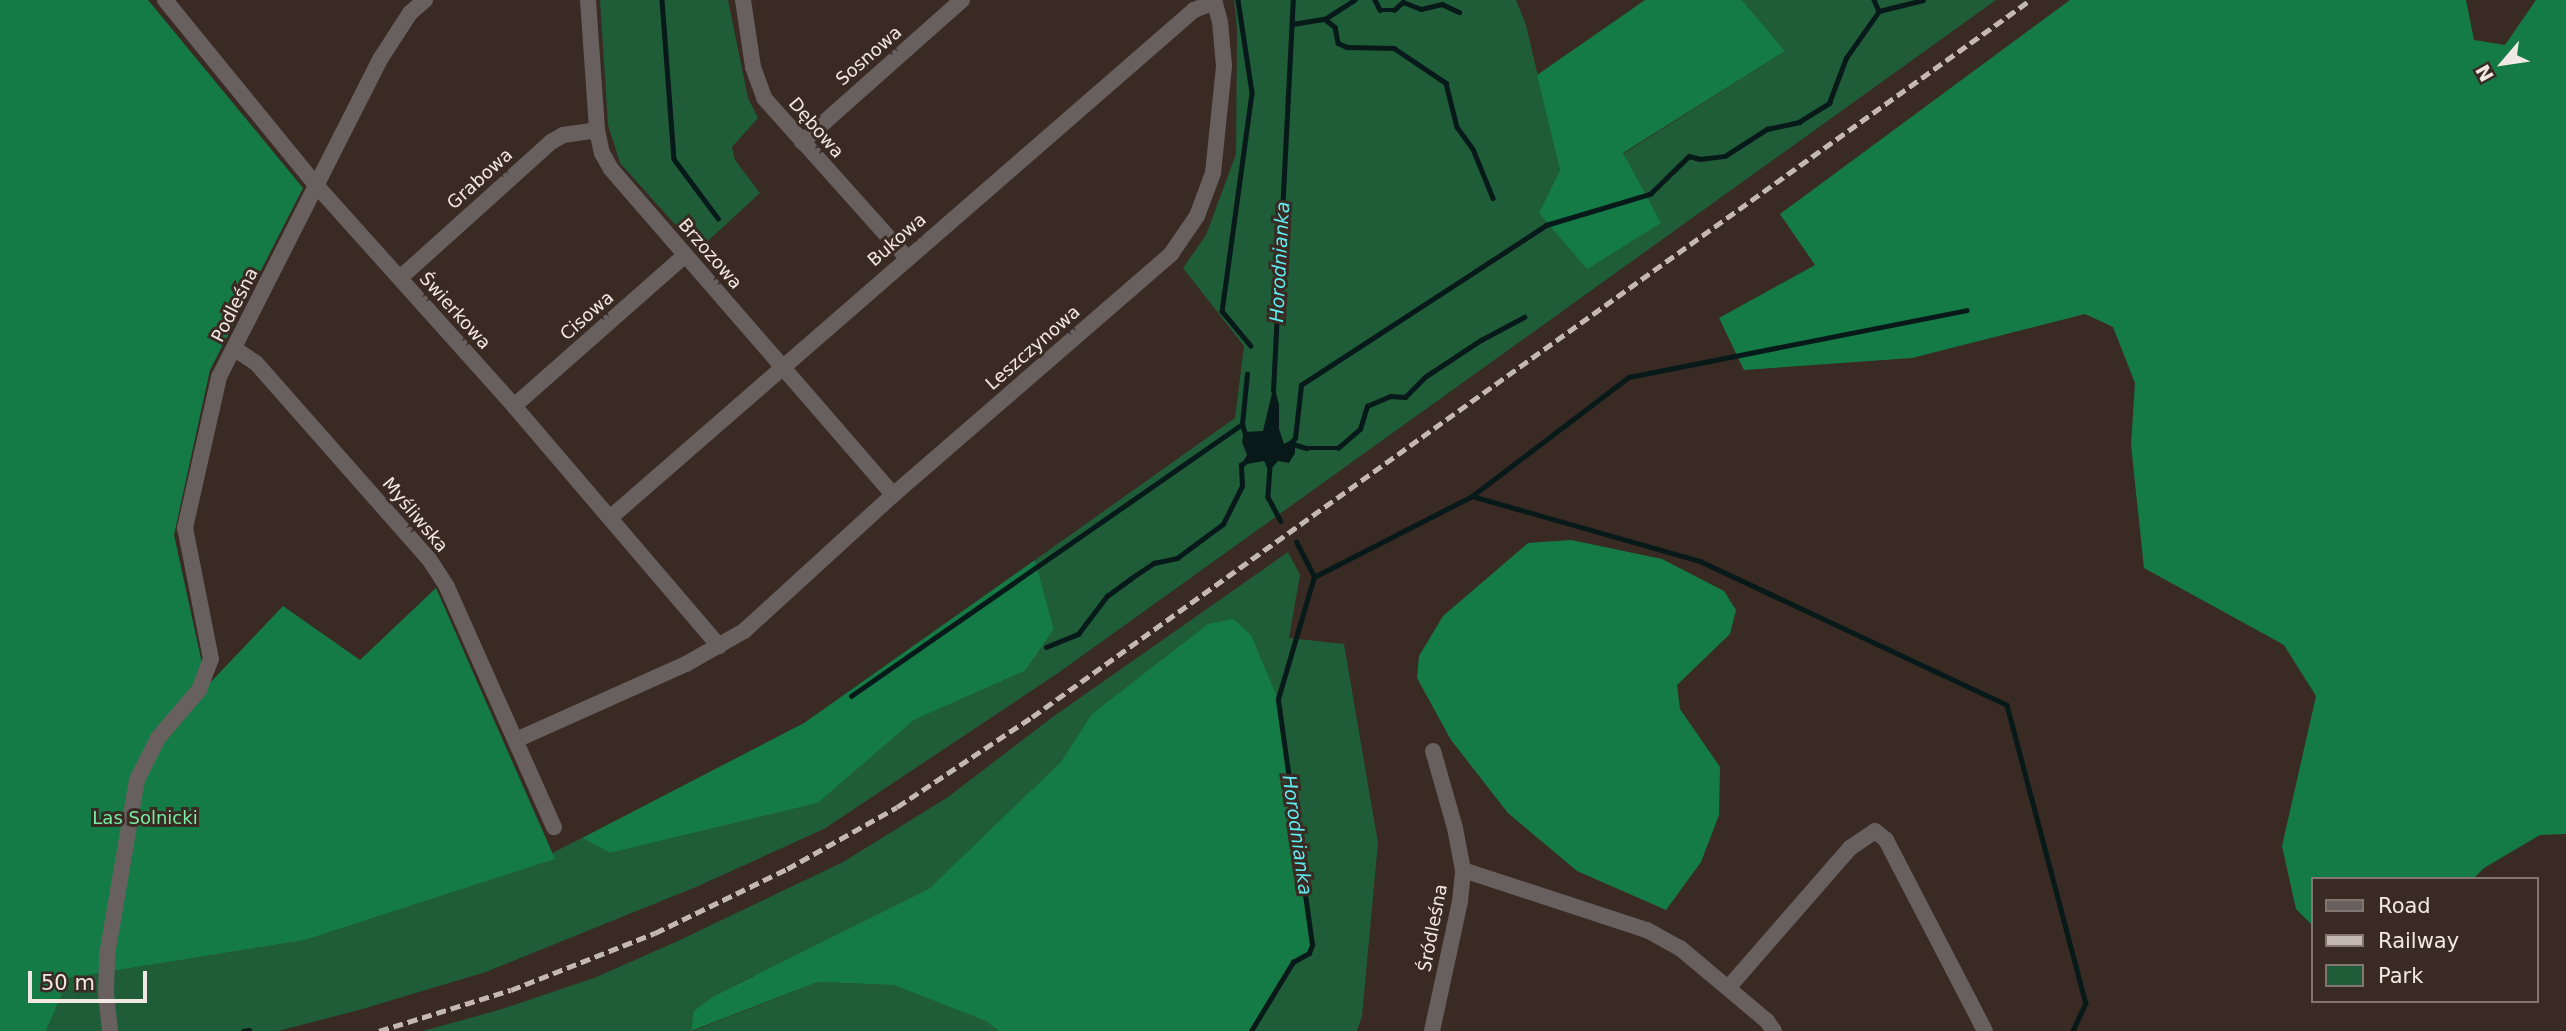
<!DOCTYPE html>
<meta charset="utf-8">
<style>
body{margin:0}
#map{position:relative;width:2566px;height:1031px;overflow:hidden;background:#392a23;font-family:"DejaVu Sans",sans-serif}
div>[style]{position:absolute}
.green>*{inset:0;background:#1f5c38}
.forest>*{inset:0;background:#157b46}
.water>*{inset:0;background:#071919}
.stream>*{height:4.5px;margin:-2.25px;padding:0 2.25px;transform-origin:2.25px;border-radius:2.25px;background:#071919}
.minor>*{height:16px;margin:-8px;padding:0 8px;transform-origin:8px;border-radius:8px;background:#685f5f}
.rail>*{height:4.5px;margin-top:-2.25px;transform-origin:0;background:repeating-linear-gradient(90deg,#c3b8b2 0 10px,transparent 0 15px)}
span{translate:-50% -50%;white-space:nowrap;text-align:center;line-height:1.15;-webkit-text-stroke:6px #392a23;paint-order:stroke}
.street-label{font-size:18px;color:#f2e8e3}
.park-label{font-size:18px;color:#77efa5}
.water-label{font-size:19px;color:#5fecf1;font-style:italic}
.legend{position:absolute;left:2311px;top:877px;width:228px;height:126px;box-sizing:border-box;background:#392a23;border:2px solid #837670;margin:0;padding:9px 12px;list-style:none;font-size:21px;color:#f2e8e3}
.legend li{display:flex;align-items:center;gap:14px;height:35px}
.legend b{width:35px;border:2px solid #837670}
.north{position:absolute;left:2468px;top:28px;width:70px;height:70px;-webkit-text-stroke:5px #392a23;paint-order:stroke;rotate:241deg;font-size:19px;font-weight:700;line-height:28px;text-align:center;color:#f2e8e3}
.north::after{content:'';display:block;margin:auto;width:24px;height:32px;background:#f2e8e3;clip-path:polygon(50% 0,100% 100%,50% 72%,0 100%)}
.scale{position:absolute;left:28px;top:971px;width:119px;height:32px;box-sizing:border-box;border:4px solid #f2e8e3;border-top:0;padding-left:9px;font-size:21px;line-height:24px;white-space:nowrap;color:#f2e8e3;-webkit-text-stroke:5px #392a23;paint-order:stroke}
</style>
<div id="map">
<div class="green">
<div style="clip-path:polygon(600px 0,728px 0,748px 98px,758px 118px,732px 147px,735px 160px,760px 193px,698px 250px,620px 163px,608px 125px)"></div>
<div style="clip-path:polygon(1234px 0,1516px 0,1526px 25px,1560px 170px,1539px 213px,1623px 154px,1785px 51px,1742px 0,1996px 0,1058px 673px,824px 829px,696px 887px,486px 972px,359px 1010px,278px 1031px,46px 1031px,69px 978px,305px 940px,554px 859px,552px 853px,582px 838px,610px 853px,818px 803px,914px 720px,1025px 671px,1054px 629px,1035px 560px,1235px 418px,1244px 346px,1183px 268px,1206px 235px,1236px 154px,1237px 28px)"></div>
<div style="clip-path:polygon(1288px 552px,1300px 575px,1289px 638px,1344px 644px,1378px 843px,1362px 1016px,1357px 1031px,693px 1031px,818px 982px,892px 985px,753px 976px,714px 996px,695px 1011px,691px 1031px,423px 1031px,502px 1009px,594px 978px,680px 940px,843px 862px,948px 797px,1054px 716px)"></div>
</div>
<div class="forest">
<div style="clip-path:polygon(0 0,148px 0,303px 188px,210px 370px,174px 535px,207px 686px,283px 606px,360px 660px,436px 588px,555px 859px,305px 940px,69px 978px,46px 1031px,0 1031px)"></div>
<div style="clip-path:polygon(1645px 0,1742px 0,1785px 51px,1623px 153px,1661px 223px,1587px 269px,1539px 213px,1560px 170px,1537px 75px)"></div>
<div style="clip-path:polygon(2070px 0,2466px 0,2474px 40px,2505px 45px,2536px 0,2566px 0,2566px 834px,2540px 835px,2484px 868px,2473px 879px,2312px 879px,2312px 925px,2296px 909px,2282px 846px,2316px 696px,2284px 645px,2144px 568px,2131px 445px,2135px 383px,2113px 327px,2085px 314px,1912px 358px,1744px 370px,1719px 318px,1815px 265px,1780px 214px)"></div>
<div style="clip-path:polygon(1571px 540px,1662px 559px,1724px 591px,1736px 610px,1730px 634px,1677px 685px,1680px 709px,1720px 767px,1719px 815px,1701px 862px,1666px 910px,1577px 871px,1508px 813px,1451px 740px,1417px 678px,1419px 656px,1443px 616px,1528px 543px)"></div>
<div style="clip-path:polygon(1035px 560px,1054px 629px,1025px 671px,914px 720px,818px 803px,610px 853px,582px 838px,804px 723px)"></div>
<div style="clip-path:polygon(1233px 619px,1251px 635px,1278px 699px,1312px 945px,1309px 953px,1293px 962px,1251px 1031px,999px 1031px,986px 1021px,894px 985px,818px 982px,691px 1031px,694px 1011px,714px 996px,929px 889px,1061px 762px,1092px 714px,1208px 624px)"></div>
</div>
<div class="water">
<div style="clip-path:polygon(1274px 385px,1279px 405px,1279px 429px,1284px 444px,1295px 438px,1295px 453px,1289px 463px,1278px 461px,1269px 471px,1264px 461px,1241px 465px,1247px 455px,1242px 442px,1244px 432px,1263px 431px)"></div>
</div>
<div class="stream">
<div style="left:662px;top:0;width:159px;rotate:85.7deg"></div>
<div style="left:674px;top:159px;width:74px;rotate:53.3deg"></div>
<div style="left:1238px;top:0;width:94px;rotate:81.4deg"></div>
<div style="left:1252px;top:93px;width:220px;rotate:97.8deg"></div>
<div style="left:1222px;top:311px;width:45px;rotate:50.4deg"></div>
<div style="left:1375px;top:0;width:11px;rotate:63deg"></div>
<div style="left:1380px;top:10px;width:14px"></div>
<div style="left:1394px;top:10px;width:12px;rotate:-42deg"></div>
<div style="left:1403px;top:2px;width:19px;rotate:21deg"></div>
<div style="left:1421px;top:9px;width:22px;rotate:-13deg"></div>
<div style="left:1442px;top:4px;width:19px;rotate:25deg"></div>
<div style="left:1874px;top:0;width:12px;rotate:66deg"></div>
<div style="left:1325px;top:19px;width:35px;rotate:-33deg"></div>
<div style="left:1292px;top:24px;width:33px;rotate:-9deg"></div>
<div style="left:1325px;top:19px;width:13px;rotate:39deg"></div>
<div style="left:1335px;top:27px;width:16px;rotate:79deg"></div>
<div style="left:1338px;top:43px;width:10px;rotate:24deg"></div>
<div style="left:1347px;top:47px;width:47px;rotate:1.2deg"></div>
<div style="left:1394px;top:48px;width:63px;rotate:33.9deg"></div>
<div style="left:1446px;top:83px;width:45px;rotate:76deg"></div>
<div style="left:1457px;top:127px;width:27px;rotate:54deg"></div>
<div style="left:1473px;top:149px;width:53px;rotate:67.8deg"></div>
<div style="left:1273px;top:391px;width:392px;rotate:-87.1deg"></div>
<div style="left:1245px;top:435px;width:11px;rotate:-105deg"></div>
<div style="left:1242px;top:424px;width:50px;rotate:-84.3deg"></div>
<div style="left:1291px;top:443px;width:6px;rotate:-51deg"></div>
<div style="left:1295px;top:438px;width:53px;rotate:-83.5deg"></div>
<div style="left:1301px;top:385px;width:293px;rotate:-33.1deg"></div>
<div style="left:1546px;top:225px;width:109px;rotate:-16.6deg"></div>
<div style="left:1650px;top:194px;width:54px;rotate:-44.3deg"></div>
<div style="left:1689px;top:156px;width:11px;rotate:15deg"></div>
<div style="left:1700px;top:159px;width:25px;rotate:-7deg"></div>
<div style="left:1725px;top:156px;width:50px;rotate:-32.7deg"></div>
<div style="left:1767px;top:129px;width:33px;rotate:-12deg"></div>
<div style="left:1799px;top:122px;width:36px;rotate:-32deg"></div>
<div style="left:1829px;top:103px;width:48px;rotate:-69.3deg"></div>
<div style="left:1846px;top:58px;width:57px;rotate:-54.9deg"></div>
<div style="left:1879px;top:11px;width:45px;rotate:-14deg"></div>
<div style="left:1293px;top:444px;width:14px;rotate:17deg"></div>
<div style="left:1306px;top:448px;width:32px"></div>
<div style="left:1338px;top:448px;width:29px;rotate:-41deg"></div>
<div style="left:1360px;top:429px;width:24px;rotate:-73deg"></div>
<div style="left:1367px;top:406px;width:25px;rotate:-23deg"></div>
<div style="left:1390px;top:396px;width:15px;rotate:4deg"></div>
<div style="left:1405px;top:397px;width:28px;rotate:-45deg"></div>
<div style="left:1425px;top:377px;width:67px;rotate:-33.5deg"></div>
<div style="left:1481px;top:340px;width:49px;rotate:-28.1deg"></div>
<div style="left:1270px;top:466px;width:31px;rotate:94deg"></div>
<div style="left:1268px;top:497px;width:27px;rotate:62deg"></div>
<div style="left:1472px;top:496px;width:197px;rotate:-37.2deg"></div>
<div style="left:1629px;top:377px;width:344px;rotate:-11.2deg"></div>
<div style="left:1314px;top:577px;width:178px;rotate:-27.1deg"></div>
<div style="left:1472px;top:496px;width:237px;rotate:15.9deg"></div>
<div style="left:1700px;top:561px;width:339px;rotate:25.1deg"></div>
<div style="left:2007px;top:705px;width:308px;rotate:75.2deg"></div>
<div style="left:2086px;top:1003px;width:31px;rotate:115deg"></div>
<div style="left:1046px;top:647px;width:35px;rotate:-22deg"></div>
<div style="left:1078px;top:634px;width:48px;rotate:-52.7deg"></div>
<div style="left:1107px;top:596px;width:29px;rotate:-36deg"></div>
<div style="left:1130px;top:579px;width:29px;rotate:-34deg"></div>
<div style="left:1154px;top:563px;width:24px;rotate:-12deg"></div>
<div style="left:1177px;top:558px;width:57px;rotate:-36.5deg"></div>
<div style="left:1223px;top:524px;width:42px;rotate:-63.4deg"></div>
<div style="left:1242px;top:486px;width:21px;rotate:-93deg"></div>
<div style="left:1241px;top:465px;width:5px;rotate:-37deg"></div>
<div style="left:851px;top:696px;width:476px;rotate:-34.8deg"></div>
<div style="left:243px;top:1031px;width:6px;rotate:-9deg"></div>
<div style="left:1251px;top:1031px;width:81px;rotate:-58.7deg"></div>
<div style="left:1293px;top:962px;width:18px;rotate:-29deg"></div>
<div style="left:1309px;top:953px;width:9px;rotate:-69deg"></div>
<div style="left:1312px;top:945px;width:248px;rotate:-97.9deg"></div>
<div style="left:1278px;top:699px;width:127px;rotate:-73.6deg"></div>
<div style="left:1314px;top:577px;width:39px;rotate:-117deg"></div>
</div>
<div class="minor">
<div style="left:165px;top:0;width:239px;rotate:50.8deg"></div>
<div style="left:316px;top:185px;width:297px;rotate:48.1deg"></div>
<div style="left:514px;top:406px;width:316px;rotate:49.5deg"></div>
<div style="left:588px;top:0;width:130px;rotate:86deg"></div>
<div style="left:597px;top:130px;width:24px;rotate:78deg"></div>
<div style="left:602px;top:153px;width:18px;rotate:61deg"></div>
<div style="left:611px;top:169px;width:431px;rotate:49.1deg"></div>
<div style="left:743px;top:0;width:68px;rotate:81.5deg"></div>
<div style="left:753px;top:67px;width:33px;rotate:70deg"></div>
<div style="left:764px;top:98px;width:215px;rotate:48.2deg"></div>
<div style="left:802px;top:142px;width:214px;rotate:-41.6deg"></div>
<div style="left:400px;top:278px;width:203px;rotate:-42deg"></div>
<div style="left:551px;top:142px;width:14px;rotate:-30deg"></div>
<div style="left:563px;top:135px;width:34px;rotate:-8deg"></div>
<div style="left:235px;top:349px;width:25px;rotate:34deg"></div>
<div style="left:256px;top:363px;width:261px;rotate:48.6deg"></div>
<div style="left:429px;top:559px;width:33px;rotate:57deg"></div>
<div style="left:447px;top:587px;width:263px;rotate:66deg"></div>
<div style="left:514px;top:406px;width:228px;rotate:-41.4deg"></div>
<div style="left:611px;top:517px;width:773px;rotate:-41.01deg"></div>
<div style="left:1194px;top:10px;width:22px;rotate:-21deg"></div>
<div style="left:516px;top:740px;width:186px;rotate:-24.1deg"></div>
<div style="left:686px;top:664px;width:67px;rotate:-29.6deg"></div>
<div style="left:744px;top:631px;width:202px;rotate:-42.4deg"></div>
<div style="left:893px;top:495px;width:368px;rotate:-40.9deg"></div>
<div style="left:1171px;top:254px;width:46px;rotate:-55.6deg"></div>
<div style="left:1197px;top:216px;width:46px;rotate:-69.6deg"></div>
<div style="left:1213px;top:173px;width:108px;rotate:-84.1deg"></div>
<div style="left:1224px;top:66px;width:44px;rotate:-95.2deg"></div>
<div style="left:1220px;top:22px;width:23px;rotate:-105deg"></div>
<div style="left:1463px;top:870px;width:194px;rotate:18.1deg"></div>
<div style="left:1647px;top:930px;width:38px;rotate:29deg"></div>
<div style="left:1680px;top:948px;width:114px;rotate:40deg"></div>
<div style="left:1767px;top:1021px;width:12px;rotate:55deg"></div>
<div style="left:1728px;top:988px;width:186px;rotate:-48.9deg"></div>
<div style="left:1850px;top:848px;width:30px;rotate:-34deg"></div>
<div style="left:1875px;top:831px;width:14px;rotate:39deg"></div>
<div style="left:1886px;top:840px;width:215px;rotate:62.6deg"></div>
<div style="left:110px;top:1031px;width:39px;rotate:-96deg"></div>
<div style="left:106px;top:992px;width:37px;rotate:-88deg"></div>
<div style="left:107px;top:955px;width:178px;rotate:-80.3deg"></div>
<div style="left:137px;top:780px;width:47px;rotate:-63.4deg"></div>
<div style="left:158px;top:738px;width:63px;rotate:-49.5deg"></div>
<div style="left:199px;top:690px;width:33px;rotate:-69deg"></div>
<div style="left:211px;top:659px;width:134px;rotate:-101.2deg"></div>
<div style="left:185px;top:528px;width:155px;rotate:-77.3deg"></div>
<div style="left:219px;top:377px;width:358px;rotate:-63.1deg"></div>
<div style="left:381px;top:58px;width:54px;rotate:-57.2deg"></div>
<div style="left:410px;top:13px;width:20px;rotate:-41deg"></div>
<div style="left:1432px;top:1031px;width:133px;rotate:-77.8deg"></div>
<div style="left:1460px;top:901px;width:31px;rotate:-84deg"></div>
<div style="left:1463px;top:870px;width:43px;rotate:-100.8deg"></div>
<div style="left:1455px;top:828px;width:80px;rotate:-105.9deg"></div>
</div>
<div class="rail">
<div style="left:379px;top:1031px;width:138px;rotate:-17.3deg"></div>
<div style="left:511px;top:990px;width:155px;rotate:-21.6deg"></div>
<div style="left:655px;top:933px;width:147px;rotate:-25.9deg"></div>
<div style="left:787px;top:869px;width:126px;rotate:-29.4deg"></div>
<div style="left:897px;top:807px;width:162px;rotate:-33.7deg"></div>
<div style="left:1032px;top:717px;width:1229px;rotate:-35.69deg"></div>
</div>
<div class="street-label">
<span style="left:869px;top:56px;rotate:-41deg">Sosnowa</span>
<span style="left:816px;top:128px;rotate:49deg">Dębowa</span>
<span style="left:480px;top:179px;rotate:-42deg">Grabowa</span>
<span style="left:897px;top:240px;rotate:-41deg">Bukowa</span>
<span style="left:710px;top:254px;rotate:49deg">Brzozowa</span>
<span style="left:235px;top:305px;rotate:-63deg">Podleśna</span>
<span style="left:455px;top:311px;rotate:48deg">Świerkowa</span>
<span style="left:587px;top:316px;rotate:-41deg">Cisowa</span>
<span style="left:1033px;top:348px;rotate:-41deg">Leszczynowa</span>
<span style="left:415px;top:515px;rotate:50deg">Myśliwska</span>
<span style="left:1433px;top:928px;rotate:-79deg">Śródleśna</span>
</div>
<div class="park-label">
<span style="left:145px;top:818px">Las Solnicki</span>
</div>
<div class="water-label">
<span style="left:1280px;top:262px;rotate:-87deg">Horodnianka</span>
<span style="left:1297px;top:835px;rotate:82deg">Horodnianka</span>
</div>
<ul class="legend">
<li><b style="height:9px;background:#685f5f"></b>Road</li>
<li><b style="height:9px;background:#c3b8b2"></b>Railway</li>
<li><b style="height:19px;background:#1f5c38"></b>Park</li>
</ul>
<div class="north">N</div>
<div class="scale">50 m</div>
</div>
